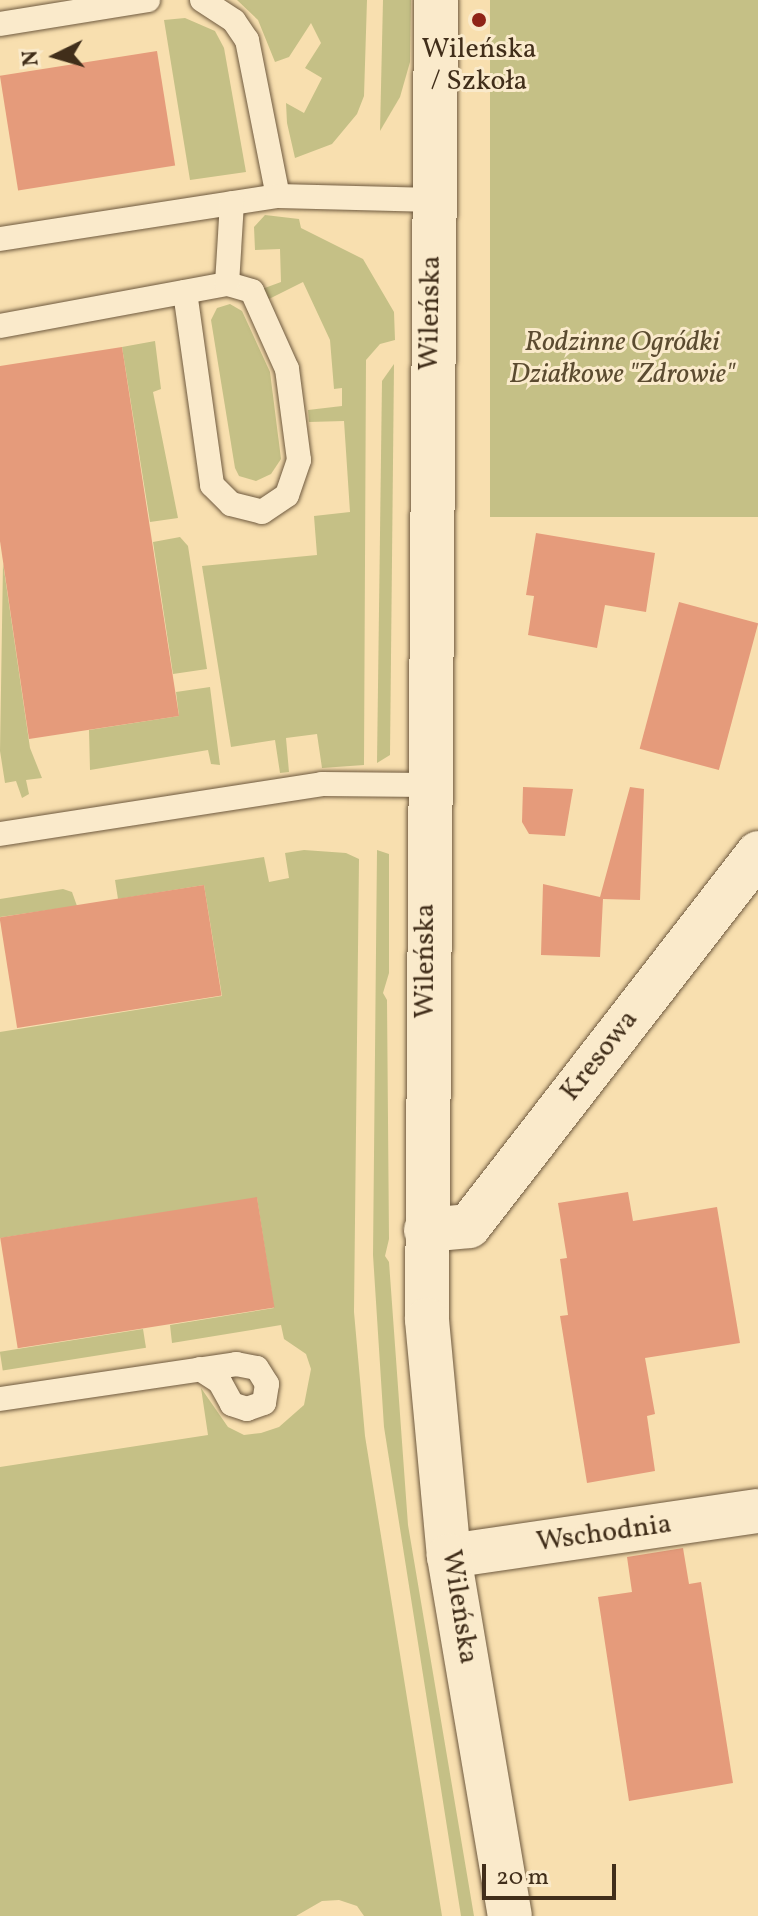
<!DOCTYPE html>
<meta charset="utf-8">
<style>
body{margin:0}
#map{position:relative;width:758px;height:1916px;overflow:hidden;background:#f8dfaf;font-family:Vollkorn,serif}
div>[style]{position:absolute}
.green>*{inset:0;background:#c5c086;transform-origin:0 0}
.building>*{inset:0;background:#e59b7b;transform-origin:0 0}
.roads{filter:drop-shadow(0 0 2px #6f5a3f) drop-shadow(0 0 2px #6f5a3f)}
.service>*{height:24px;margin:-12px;padding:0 12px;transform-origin:12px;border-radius:12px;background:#faeacb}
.minor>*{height:44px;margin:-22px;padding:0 22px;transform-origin:22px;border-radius:22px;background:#faeacb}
.tertiary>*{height:44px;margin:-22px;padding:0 22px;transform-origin:22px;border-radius:22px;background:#faeacb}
.dots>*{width:22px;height:22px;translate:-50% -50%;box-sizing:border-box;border:4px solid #faeacb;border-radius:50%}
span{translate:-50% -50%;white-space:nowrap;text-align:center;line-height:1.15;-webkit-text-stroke:6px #faeacb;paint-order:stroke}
.poi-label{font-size:28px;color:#412e1a}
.street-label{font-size:28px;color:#412e1a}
.park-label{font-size:28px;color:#5b4b30;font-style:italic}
.north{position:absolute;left:16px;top:16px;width:80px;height:80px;-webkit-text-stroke:6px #faeacb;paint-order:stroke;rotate:265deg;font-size:22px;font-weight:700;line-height:32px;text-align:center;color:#412e1a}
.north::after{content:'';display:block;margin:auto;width:28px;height:36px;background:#412e1a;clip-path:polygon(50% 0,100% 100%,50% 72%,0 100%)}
.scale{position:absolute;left:482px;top:1864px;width:134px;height:36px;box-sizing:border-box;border:4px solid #412e1a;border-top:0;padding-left:10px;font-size:24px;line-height:28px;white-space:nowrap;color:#412e1a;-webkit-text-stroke:6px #faeacb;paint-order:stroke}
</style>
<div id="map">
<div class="green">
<div style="clip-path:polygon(237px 0,367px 0,364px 96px,357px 114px,332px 144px,295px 158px,287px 123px,286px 103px,304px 113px,322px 78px,305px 68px,321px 43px,311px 23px,289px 57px,275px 62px,258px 20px)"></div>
<div style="clip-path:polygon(383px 0,411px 0,410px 62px,400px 97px,380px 131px)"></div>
<div style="left:490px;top:0;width:268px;height:517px"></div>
<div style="clip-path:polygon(185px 18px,215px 31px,224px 48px,246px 172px,190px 180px,164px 20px)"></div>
<div style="clip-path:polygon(265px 215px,299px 219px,301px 228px,363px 259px,394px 312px,395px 340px,380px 344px,366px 360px,364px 765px,322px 768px,317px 734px,286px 738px,289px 772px,280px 773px,275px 740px,231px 747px,202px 566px,317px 555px,314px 516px,350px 512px,344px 421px,309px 422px,308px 410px,342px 406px,342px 388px,334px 389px,330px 340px,303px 282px,265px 301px,262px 289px,281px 282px,280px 249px,255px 250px,254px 227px)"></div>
<div style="clip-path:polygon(230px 304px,242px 311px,270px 372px,281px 459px,271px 474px,256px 481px,239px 476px,235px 468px,211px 320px,217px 308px)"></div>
<div style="clip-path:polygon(155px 341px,161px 389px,153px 392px,178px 518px,150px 522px,122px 347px)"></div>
<div style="clip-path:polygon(394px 364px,390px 755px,377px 763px,382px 381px)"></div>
<div style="clip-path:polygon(180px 537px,188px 546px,207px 669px,173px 674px,153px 542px)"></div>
<div style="clip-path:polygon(3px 563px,30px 748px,42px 778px,26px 780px,29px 794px,22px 798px,16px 781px,5px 783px,0 751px)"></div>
<div style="clip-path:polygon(210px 687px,220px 765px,211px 764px,208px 750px,90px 770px,89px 730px,179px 716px,176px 692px)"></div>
<div style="clip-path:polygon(304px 850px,346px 853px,359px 859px,354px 1312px,365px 1436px,442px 1916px,364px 1916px,357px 1906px,339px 1900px,322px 1901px,296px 1916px,0 1916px,0 1467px,208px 1435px,201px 1388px,228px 1427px,244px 1435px,261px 1433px,279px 1427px,304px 1405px,311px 1369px,306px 1354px,284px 1339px,281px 1325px,172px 1343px,170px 1325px,274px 1308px,257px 1198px,0 1238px,0 1032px,222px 996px,204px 885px,118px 899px,115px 880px,264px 857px,269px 882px,289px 878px,285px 853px)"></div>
<div style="clip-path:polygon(377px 850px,389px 854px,389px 973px,383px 993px,387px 1000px,389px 1239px,385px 1256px,389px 1262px,408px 1525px,474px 1916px,461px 1916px,384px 1427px,373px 1255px)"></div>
<div style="clip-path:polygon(63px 889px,72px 892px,77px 906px,0 917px,0 899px)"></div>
<div style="left:143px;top:1329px;width:19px;height:145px;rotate:81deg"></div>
</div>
<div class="building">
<div style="left:157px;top:51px;width:116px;height:159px;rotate:81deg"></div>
<div style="clip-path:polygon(122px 347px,179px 716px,29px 739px,0 541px,0 366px)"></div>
<div style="clip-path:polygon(536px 533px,655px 553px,646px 612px,605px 605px,597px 648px,528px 635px,534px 596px,526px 595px)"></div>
<div style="left:679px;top:602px;width:82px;height:152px;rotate:15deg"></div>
<div style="clip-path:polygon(523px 787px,573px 789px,565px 836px,529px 834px,522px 822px)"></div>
<div style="clip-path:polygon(630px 787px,644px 789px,640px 900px,603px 899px,600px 957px,541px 955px,543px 884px,600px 897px)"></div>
<div style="left:204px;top:885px;width:112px;height:207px;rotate:81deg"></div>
<div style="clip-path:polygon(628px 1192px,633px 1221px,717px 1207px,740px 1343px,645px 1358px,655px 1414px,647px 1416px,655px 1471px,587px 1483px,560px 1316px,568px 1315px,560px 1259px,567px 1258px,558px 1203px)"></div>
<div style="left:257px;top:1197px;width:112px;height:260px;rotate:81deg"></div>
<div style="clip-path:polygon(683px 1548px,689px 1584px,701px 1582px,733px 1783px,629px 1801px,598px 1597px,632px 1592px,627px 1557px)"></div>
</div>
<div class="roads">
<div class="service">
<div style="left:202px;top:0;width:38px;rotate:33deg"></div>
<div style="left:234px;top:21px;width:23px;rotate:56deg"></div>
<div style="left:247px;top:40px;width:159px;rotate:78.8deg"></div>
<div style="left:0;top:24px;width:150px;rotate:-9.2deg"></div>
<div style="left:0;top:239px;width:281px;rotate:-8.8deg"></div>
<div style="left:278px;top:196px;width:156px;rotate:1.5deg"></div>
<div style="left:185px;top:292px;width:195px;rotate:82deg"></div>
<div style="left:212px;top:485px;width:27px;rotate:45deg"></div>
<div style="left:231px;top:504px;width:32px;rotate:14deg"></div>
<div style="left:262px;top:512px;width:30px;rotate:-34deg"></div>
<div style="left:287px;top:495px;width:37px;rotate:-71deg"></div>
<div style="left:299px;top:460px;width:92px;rotate:-97.5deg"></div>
<div style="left:287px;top:369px;width:85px;rotate:-114.2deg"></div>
<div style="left:252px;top:291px;width:26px;rotate:-164deg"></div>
<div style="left:0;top:326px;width:231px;rotate:-10.5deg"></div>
<div style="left:227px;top:284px;width:81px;rotate:-86.5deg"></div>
<div style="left:0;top:834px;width:326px;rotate:-8.8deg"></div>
<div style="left:322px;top:784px;width:105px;rotate:0.5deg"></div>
<div style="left:0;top:1399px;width:239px;rotate:-8.4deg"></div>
<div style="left:236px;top:1364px;width:21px;rotate:11deg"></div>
<div style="left:257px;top:1368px;width:19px;rotate:58deg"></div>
<div style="left:267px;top:1384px;width:19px;rotate:99deg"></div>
<div style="left:264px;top:1403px;width:18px;rotate:161deg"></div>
<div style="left:247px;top:1409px;width:16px;rotate:-162deg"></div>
<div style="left:232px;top:1404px;width:25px;rotate:-119deg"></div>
<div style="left:220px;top:1382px;width:24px;rotate:-147deg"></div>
</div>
<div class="minor">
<div style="left:426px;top:1230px;width:43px;rotate:-5.3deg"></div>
<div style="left:469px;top:1226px;width:472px;rotate:-52.2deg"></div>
<div style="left:449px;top:1556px;width:312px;rotate:-8.3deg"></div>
</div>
<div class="tertiary">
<div style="left:436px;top:0;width:1320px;rotate:90.39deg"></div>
<div style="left:427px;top:1320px;width:237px;rotate:84.7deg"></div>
<div style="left:449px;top:1556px;width:365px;rotate:80.4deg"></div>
</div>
</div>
<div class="dots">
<div style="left:479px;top:20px;background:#8f2418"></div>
</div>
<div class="poi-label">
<span style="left:479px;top:66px">Wileńska<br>/ Szkoła</span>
</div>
<div class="street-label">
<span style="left:431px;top:313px;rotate:-89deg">Wileńska</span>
<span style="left:426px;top:961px;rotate:-90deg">Wileńska</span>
<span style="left:600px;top:1056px;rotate:-52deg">Kresowa</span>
<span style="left:604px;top:1534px;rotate:-8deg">Wschodnia</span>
<span style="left:459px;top:1607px;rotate:81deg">Wileńska</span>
</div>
<div class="park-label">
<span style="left:622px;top:359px">Rodzinne Ogródki<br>Działkowe "Zdrowie"</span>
</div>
<div class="north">N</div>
<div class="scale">20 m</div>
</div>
